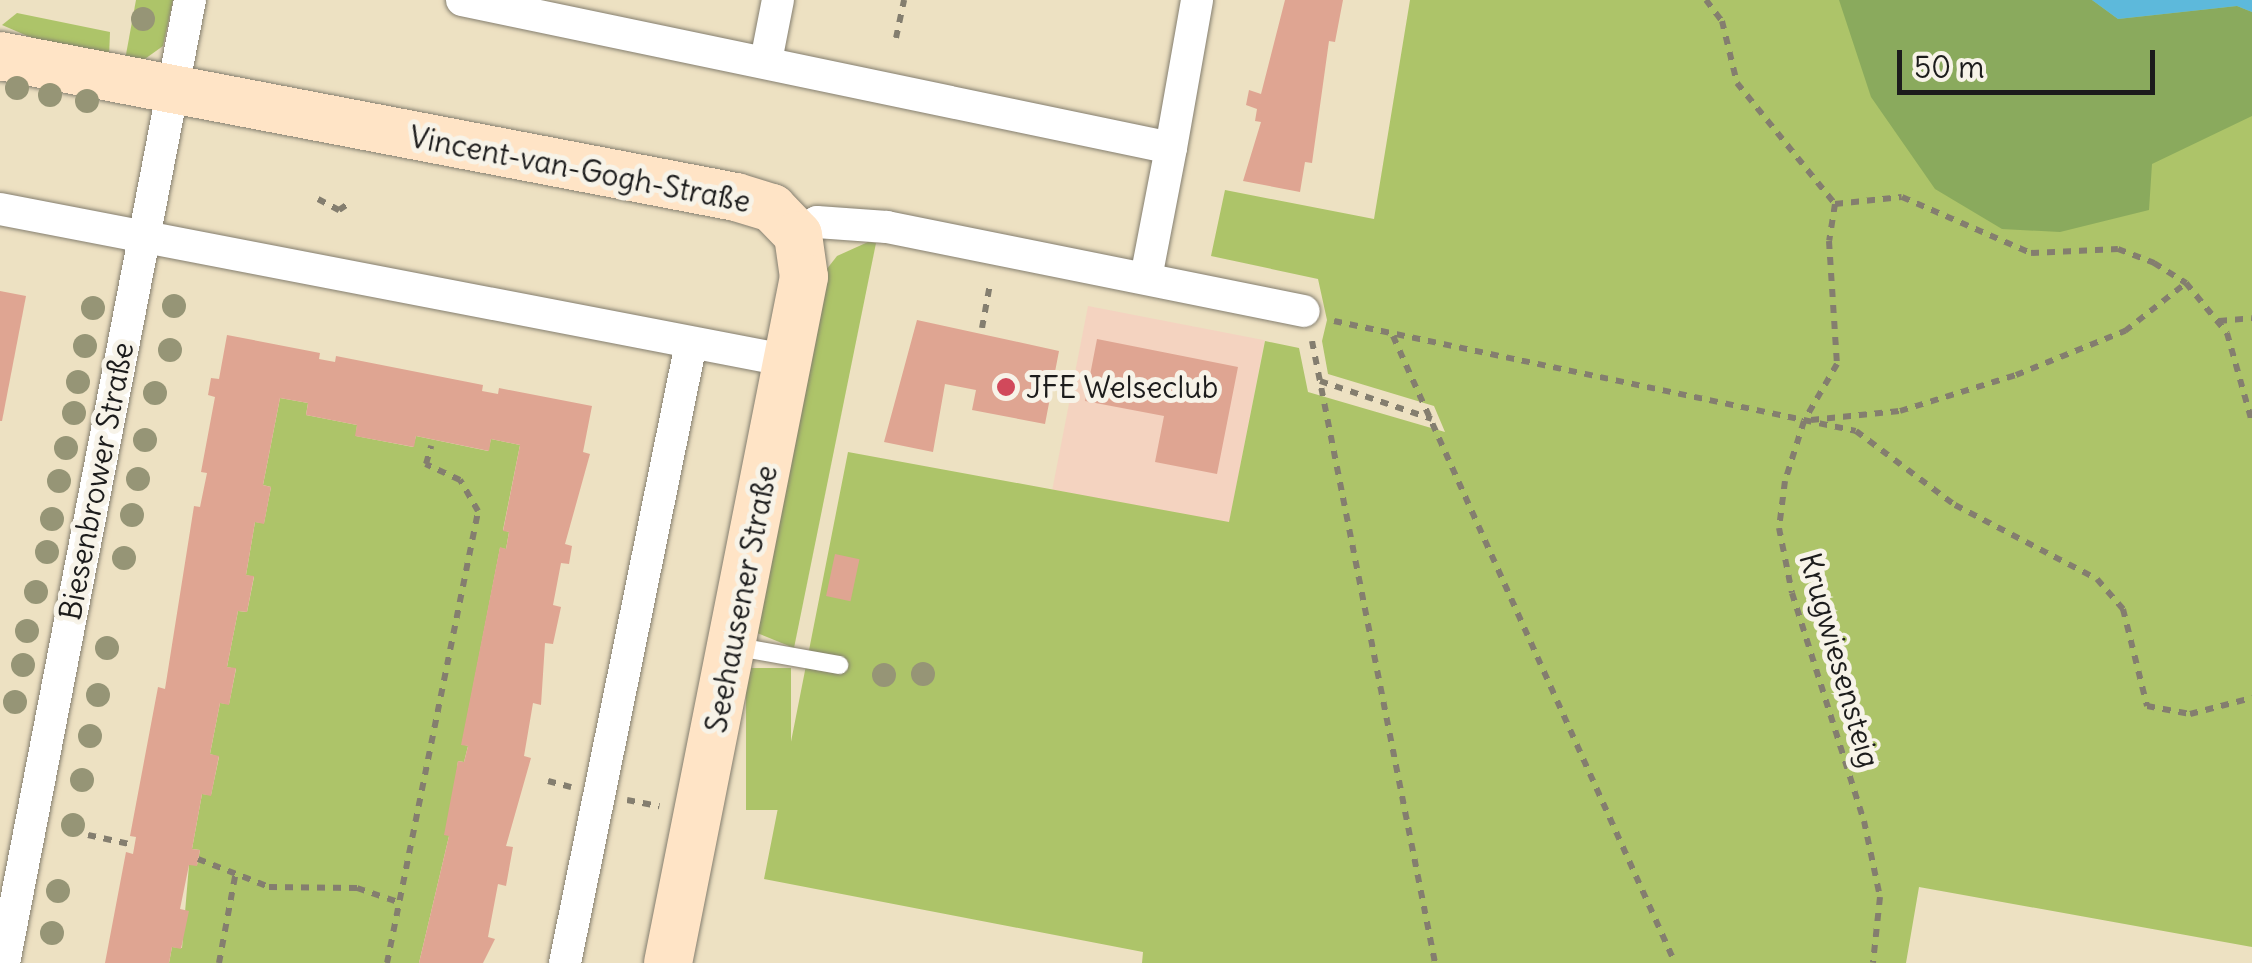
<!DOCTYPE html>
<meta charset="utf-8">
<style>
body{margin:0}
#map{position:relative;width:2252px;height:963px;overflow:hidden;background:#ede1c2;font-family:Delius,sans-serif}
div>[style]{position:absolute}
.built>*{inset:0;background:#f4d3c0;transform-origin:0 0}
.green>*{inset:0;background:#adc469;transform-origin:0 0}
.forest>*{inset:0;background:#8aaa5d}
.water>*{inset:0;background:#5db9db}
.building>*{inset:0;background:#dfa592;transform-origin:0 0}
.path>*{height:6px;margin-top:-3px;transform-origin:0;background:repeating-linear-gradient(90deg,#847e6f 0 8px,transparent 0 16px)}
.roads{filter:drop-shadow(0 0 2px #847e6f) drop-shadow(0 0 2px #847e6f)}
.lane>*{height:18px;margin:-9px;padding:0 9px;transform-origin:9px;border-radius:9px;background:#fff}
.street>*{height:32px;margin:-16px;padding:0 16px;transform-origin:16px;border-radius:16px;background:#fff}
.secondary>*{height:48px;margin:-24px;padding:0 24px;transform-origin:24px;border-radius:24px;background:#ffe4c6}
.trees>*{width:24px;height:24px;margin:-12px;border-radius:50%;background:#969576}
.dots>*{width:28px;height:28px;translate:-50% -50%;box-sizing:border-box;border:5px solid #f7f3e8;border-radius:50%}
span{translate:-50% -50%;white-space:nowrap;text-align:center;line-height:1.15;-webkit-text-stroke:10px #f7f3e8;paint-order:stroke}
.street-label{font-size:30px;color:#1c1c1c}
.poi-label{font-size:30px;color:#1c1c1c}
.left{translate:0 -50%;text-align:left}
.scale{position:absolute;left:1897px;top:50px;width:258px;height:45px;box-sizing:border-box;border:5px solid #1c1c1c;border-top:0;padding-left:12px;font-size:30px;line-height:35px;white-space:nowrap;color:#1c1c1c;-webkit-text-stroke:8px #f7f3e8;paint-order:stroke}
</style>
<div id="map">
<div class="built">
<div style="left:1088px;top:306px;width:180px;height:187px;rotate:11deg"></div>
</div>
<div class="green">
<div style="clip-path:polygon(136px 0,173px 0,163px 46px,142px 61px,125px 60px)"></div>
<div style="clip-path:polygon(1410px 0,2252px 0,2252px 947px,1919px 887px,1906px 963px,1142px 963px,1143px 952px,764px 879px,848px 452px,1229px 522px,1265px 341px,1299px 348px,1308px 392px,1445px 432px,1434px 406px,1328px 374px,1322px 341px,1327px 320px,1318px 279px,1211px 256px,1225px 190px,1374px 219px)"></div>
<div style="clip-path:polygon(17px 13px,110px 32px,109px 57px,46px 44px,2px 25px)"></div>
<div style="clip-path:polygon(868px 242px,876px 243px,794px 648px,752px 631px,823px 274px,837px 256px)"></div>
<div style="clip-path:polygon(280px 398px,308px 403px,306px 415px,357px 425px,356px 436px,413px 447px,416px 436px,488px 451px,491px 439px,520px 445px,503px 530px,509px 532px,506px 549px,500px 548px,462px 744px,468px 746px,464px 762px,458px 761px,449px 836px,419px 963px,169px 963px,172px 947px,182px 948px,189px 865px,197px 865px,200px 850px,192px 849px,202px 794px,211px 795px,219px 757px,210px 754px,220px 703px,229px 704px,236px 669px,227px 667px,238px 611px,247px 612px,254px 577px,246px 575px,255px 522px,264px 523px,271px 487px,263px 485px)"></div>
<div style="left:746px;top:668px;width:45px;height:142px"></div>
</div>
<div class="forest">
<div style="clip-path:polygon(1839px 0,2092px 0,2118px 19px,2237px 6px,2252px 12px,2252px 116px,2152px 164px,2149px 210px,2060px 232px,2002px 229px,1935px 189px,1871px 97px)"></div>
</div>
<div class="water">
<div style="clip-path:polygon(2092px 0,2252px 0,2252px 12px,2237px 6px,2118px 19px)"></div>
</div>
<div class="building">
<div style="clip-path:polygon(1285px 0,1343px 0,1335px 42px,1329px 41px,1312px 163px,1305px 162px,1300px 192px,1243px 181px,1261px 122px,1255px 121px,1257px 109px,1246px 105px,1249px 90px,1261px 94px)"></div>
<div style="clip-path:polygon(0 291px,26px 296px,2px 421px,0 421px)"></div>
<div style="clip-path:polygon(917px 320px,1059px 351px,1045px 424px,972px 410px,976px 390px,945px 384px,933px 452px,884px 442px)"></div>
<div style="clip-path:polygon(227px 335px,320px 353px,319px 359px,335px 362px,336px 356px,483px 385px,482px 391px,498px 394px,499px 388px,592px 406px,583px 452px,590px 454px,565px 544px,572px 546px,569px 564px,561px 563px,553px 605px,561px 607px,553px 644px,545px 643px,541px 705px,533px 703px,524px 756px,531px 758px,506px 846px,513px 847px,506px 886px,498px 884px,488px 937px,495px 939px,483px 963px,419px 963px,449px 836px,444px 835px,458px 761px,464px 762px,468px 746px,461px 745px,500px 547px,506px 549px,509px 532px,503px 531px,520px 445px,491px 439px,489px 451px,416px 436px,414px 447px,355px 436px,357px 425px,306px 415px,308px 403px,280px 398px,263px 485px,271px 487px,264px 524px,255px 522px,246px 575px,254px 576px,247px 612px,238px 611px,227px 667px,236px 668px,229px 705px,220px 703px,210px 754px,219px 756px,211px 796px,202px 794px,192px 849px,200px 850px,197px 866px,189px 865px,180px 909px,189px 911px,181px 949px,172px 947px,169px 963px,105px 963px,126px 852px,133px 854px,136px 837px,130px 836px,158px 687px,165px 689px,194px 506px,200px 507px,207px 473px,201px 472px,215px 397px,208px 395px,211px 378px,219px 379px)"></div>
<div style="clip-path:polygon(1097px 339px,1238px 367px,1217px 474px,1155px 462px,1164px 416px,1085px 401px)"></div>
<div style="left:835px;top:554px;width:25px;height:43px;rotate:12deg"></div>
</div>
<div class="path">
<div style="left:1706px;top:0;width:26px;rotate:53deg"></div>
<div style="left:1722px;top:21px;width:64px;rotate:76.4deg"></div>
<div style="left:1737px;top:83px;width:156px;rotate:51deg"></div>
<div style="left:1835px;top:204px;width:37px;rotate:99deg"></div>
<div style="left:1829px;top:241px;width:123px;rotate:86.3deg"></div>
<div style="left:1837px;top:364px;width:66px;rotate:120.1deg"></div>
<div style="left:1804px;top:421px;width:63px;rotate:107.6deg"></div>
<div style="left:1785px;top:481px;width:47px;rotate:97.3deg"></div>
<div style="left:1779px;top:528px;width:66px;rotate:78.7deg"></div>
<div style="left:1792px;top:593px;width:239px;rotate:72.5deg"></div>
<div style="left:1864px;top:821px;width:78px;rotate:78.1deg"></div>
<div style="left:1880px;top:897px;width:66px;rotate:96.1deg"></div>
<div style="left:896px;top:38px;width:39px;rotate:-78deg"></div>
<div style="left:318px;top:199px;width:24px;rotate:28deg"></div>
<div style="left:339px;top:210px;width:11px;rotate:-34deg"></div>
<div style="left:1835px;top:204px;width:67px;rotate:-6deg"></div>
<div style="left:1902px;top:197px;width:141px;rotate:23.5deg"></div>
<div style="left:2031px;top:253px;width:87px;rotate:-2.6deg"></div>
<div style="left:2118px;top:249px;width:39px;rotate:21deg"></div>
<div style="left:2154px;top:263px;width:38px;rotate:32deg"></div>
<div style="left:2186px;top:283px;width:65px;rotate:50.6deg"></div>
<div style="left:2227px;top:333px;width:92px;rotate:74.3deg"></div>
<div style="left:1334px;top:321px;width:533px;rotate:11.9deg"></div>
<div style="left:1856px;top:431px;width:124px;rotate:36.8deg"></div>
<div style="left:1955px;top:505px;width:160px;rotate:27.5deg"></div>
<div style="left:2097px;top:579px;width:40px;rotate:49deg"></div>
<div style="left:2123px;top:609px;width:100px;rotate:76.1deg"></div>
<div style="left:2147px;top:706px;width:44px;rotate:10.5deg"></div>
<div style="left:2190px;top:714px;width:64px;rotate:-14.5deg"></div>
<div style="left:2219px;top:321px;width:33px;rotate:-5deg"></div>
<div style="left:982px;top:328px;width:45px;rotate:-79.7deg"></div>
<div style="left:1393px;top:336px;width:687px;rotate:65.78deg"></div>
<div style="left:1312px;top:341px;width:634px;rotate:78.81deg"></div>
<div style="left:1320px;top:381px;width:118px;rotate:18.7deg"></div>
<div style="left:1811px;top:420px;width:89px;rotate:-5.8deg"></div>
<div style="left:1900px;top:411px;width:121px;rotate:-17.2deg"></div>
<div style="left:2016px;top:375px;width:118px;rotate:-22deg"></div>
<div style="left:2125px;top:331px;width:78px;rotate:-38.2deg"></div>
<div style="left:548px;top:781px;width:24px;rotate:15deg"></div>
<div style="left:627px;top:800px;width:33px;rotate:11deg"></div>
<div style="left:88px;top:835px;width:47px;rotate:12.3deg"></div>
<div style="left:198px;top:859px;width:76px;rotate:21.5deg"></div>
<div style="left:269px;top:887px;width:88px;rotate:0.7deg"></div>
<div style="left:357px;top:888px;width:43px;rotate:18.9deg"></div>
<div style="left:219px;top:963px;width:94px;rotate:-79.5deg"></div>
<div style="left:387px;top:963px;width:461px;rotate:-78.6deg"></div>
<div style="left:478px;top:511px;width:36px;rotate:-120deg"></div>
<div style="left:460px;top:480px;width:38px;rotate:-155deg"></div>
<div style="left:426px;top:464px;width:19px;rotate:-74deg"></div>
</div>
<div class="roads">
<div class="lane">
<div style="left:732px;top:646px;width:109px;rotate:10.1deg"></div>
</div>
<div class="street">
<div style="left:462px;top:0;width:724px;rotate:11.79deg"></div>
<div style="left:1171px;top:148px;width:132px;rotate:100.9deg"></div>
<div style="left:766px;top:61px;width:62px;rotate:-78.9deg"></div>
<div style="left:1171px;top:148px;width:150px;rotate:-80deg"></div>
<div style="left:0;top:209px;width:804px;rotate:10.9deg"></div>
<div style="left:798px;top:235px;width:23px;rotate:-34deg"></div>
<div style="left:817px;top:222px;width:70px;rotate:4.1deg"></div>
<div style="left:887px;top:227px;width:425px;rotate:11.4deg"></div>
<div style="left:4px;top:963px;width:981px;rotate:-79.07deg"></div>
<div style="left:565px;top:963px;width:633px;rotate:-78.51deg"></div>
</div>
<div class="secondary">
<div style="left:0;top:56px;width:749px;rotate:10.85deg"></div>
<div style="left:736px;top:197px;width:38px;rotate:17deg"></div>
<div style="left:772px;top:208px;width:37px;rotate:46deg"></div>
<div style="left:798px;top:235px;width:42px;rotate:81.9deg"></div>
<div style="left:804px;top:277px;width:699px;rotate:101.21deg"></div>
</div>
</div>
<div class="trees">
<div style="left:143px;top:19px"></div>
<div style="left:17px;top:88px"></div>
<div style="left:50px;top:95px"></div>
<div style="left:87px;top:101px"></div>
<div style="left:174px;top:306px"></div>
<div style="left:93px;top:308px"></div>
<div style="left:85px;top:346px"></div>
<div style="left:170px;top:350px"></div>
<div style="left:78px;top:382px"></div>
<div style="left:155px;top:393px"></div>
<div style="left:74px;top:413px"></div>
<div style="left:145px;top:440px"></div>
<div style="left:66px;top:448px"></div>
<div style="left:138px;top:479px"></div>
<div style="left:59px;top:481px"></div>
<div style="left:132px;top:515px"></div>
<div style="left:52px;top:519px"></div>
<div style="left:47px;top:552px"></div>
<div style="left:124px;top:558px"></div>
<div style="left:36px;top:592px"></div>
<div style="left:27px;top:631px"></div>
<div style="left:107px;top:648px"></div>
<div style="left:23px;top:665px"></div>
<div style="left:923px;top:674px"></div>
<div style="left:884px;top:675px"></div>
<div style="left:98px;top:695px"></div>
<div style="left:15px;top:702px"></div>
<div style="left:90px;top:736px"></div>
<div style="left:82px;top:780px"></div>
<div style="left:73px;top:825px"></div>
<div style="left:58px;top:891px"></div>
<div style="left:52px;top:933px"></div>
</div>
<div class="dots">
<div style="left:1006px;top:387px;background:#d1495b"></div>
</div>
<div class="street-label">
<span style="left:580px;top:169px;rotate:11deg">Vincent-van-Gogh-Straße</span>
<span style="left:96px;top:481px;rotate:-79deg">Biesenbrower Straße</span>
<span style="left:741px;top:599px;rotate:-79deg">Seehausener Straße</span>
<span style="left:1840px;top:660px;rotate:74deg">Krugwiesensteig</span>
</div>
<div class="poi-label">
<span class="left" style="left:1026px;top:387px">JFE Welseclub</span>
</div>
<div class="scale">50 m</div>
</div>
